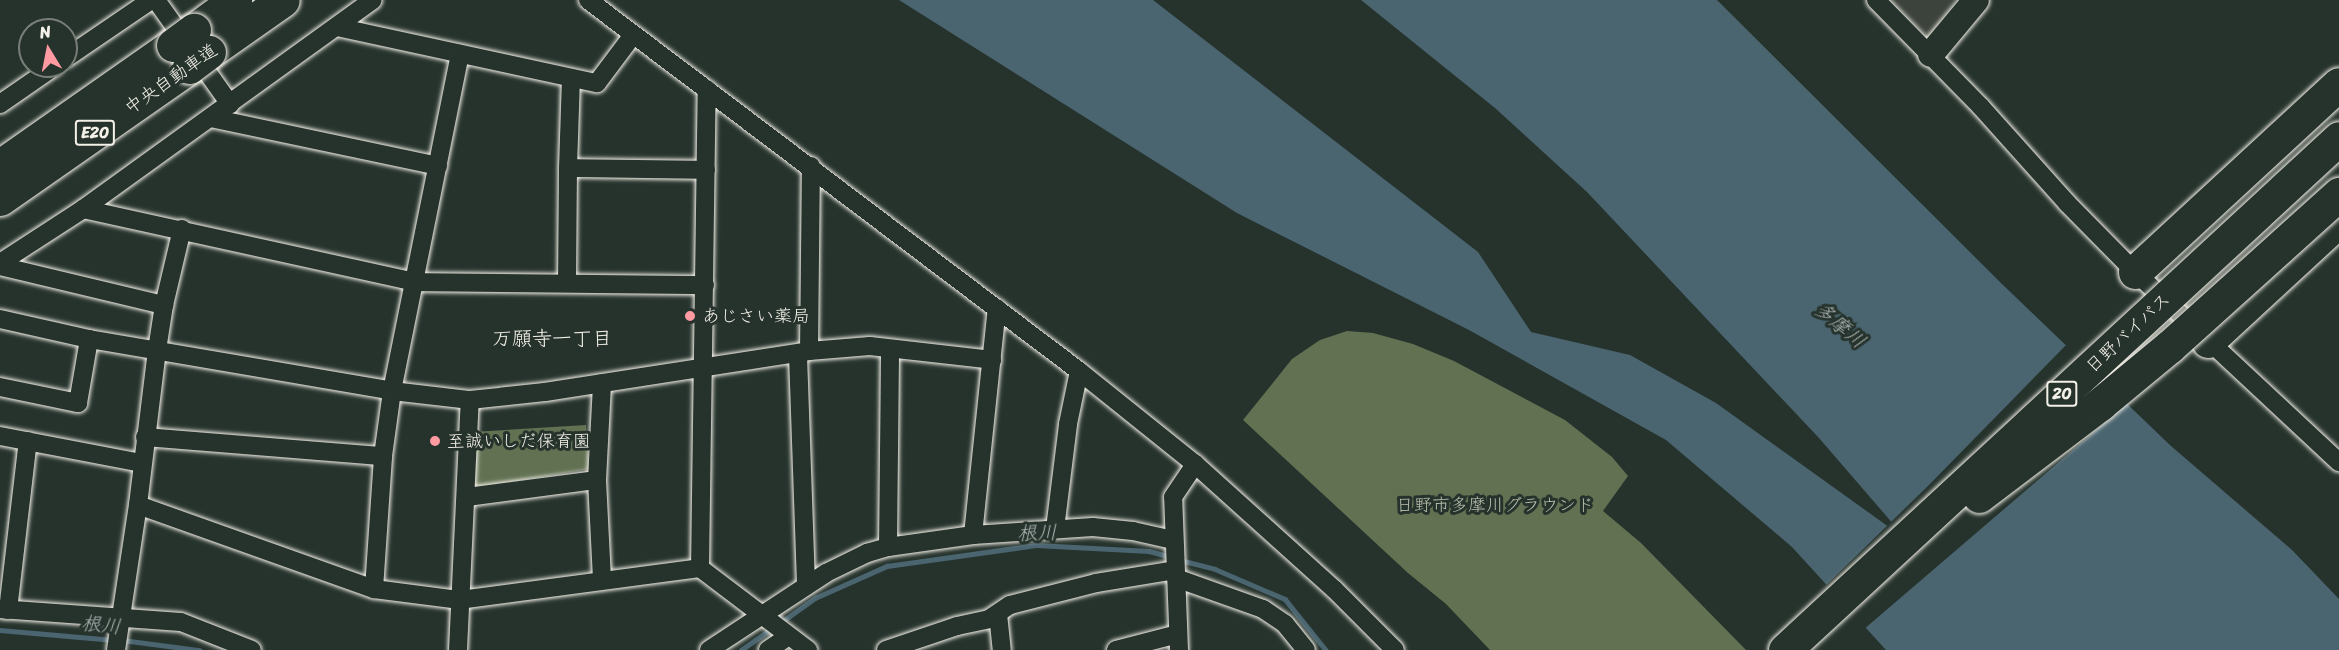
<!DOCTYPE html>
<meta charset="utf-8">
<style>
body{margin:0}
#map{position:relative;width:2339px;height:650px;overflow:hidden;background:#26332d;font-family:Sriracha,"Klee One",sans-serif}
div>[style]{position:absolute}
.built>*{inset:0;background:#3c433c}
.green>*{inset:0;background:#617152}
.water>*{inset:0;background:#4a6570}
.pier>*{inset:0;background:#26332d}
.stream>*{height:4.5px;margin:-2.25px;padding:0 2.25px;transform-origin:2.25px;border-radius:2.25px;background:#4a6570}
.roads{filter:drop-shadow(0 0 2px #f4f1e8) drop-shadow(0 0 2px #f4f1e8)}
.street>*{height:18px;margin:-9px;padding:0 9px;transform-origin:9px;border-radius:9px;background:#26332d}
.secondary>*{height:26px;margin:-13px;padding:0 13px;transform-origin:13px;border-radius:13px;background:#26332d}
.highway>*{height:33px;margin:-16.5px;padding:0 16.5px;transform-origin:16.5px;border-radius:16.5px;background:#26332d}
.bridges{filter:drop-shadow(0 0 2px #f4f1e8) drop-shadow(0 0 2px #f4f1e8)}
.highway-bridge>*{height:33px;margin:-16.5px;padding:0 16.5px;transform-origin:16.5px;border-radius:16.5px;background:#26332d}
.dots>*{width:16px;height:16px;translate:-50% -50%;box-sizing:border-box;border:3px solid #26332d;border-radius:50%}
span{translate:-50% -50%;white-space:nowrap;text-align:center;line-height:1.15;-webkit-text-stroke:6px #26332d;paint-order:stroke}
.shield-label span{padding:2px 4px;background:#26332d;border:2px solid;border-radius:4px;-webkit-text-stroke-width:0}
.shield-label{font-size:16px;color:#f4f1e8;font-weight:700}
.street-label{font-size:18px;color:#f4f1e8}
.poi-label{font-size:18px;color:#f4f1e8}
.left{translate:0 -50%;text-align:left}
.park-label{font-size:18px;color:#b9beac}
.water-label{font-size:20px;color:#b0b9b8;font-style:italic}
.neighbourhood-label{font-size:20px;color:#f4f1e8}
.north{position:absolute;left:18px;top:18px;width:60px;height:60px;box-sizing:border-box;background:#26332d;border:2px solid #787f78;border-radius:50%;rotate:350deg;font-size:16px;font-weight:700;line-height:24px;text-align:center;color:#f4f1e8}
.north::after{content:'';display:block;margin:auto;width:21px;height:27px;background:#ff9aa2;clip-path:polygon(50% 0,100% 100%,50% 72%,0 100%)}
</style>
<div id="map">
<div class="built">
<div style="clip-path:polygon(1891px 0,1956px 0,1931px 34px,1924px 33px)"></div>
</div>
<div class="green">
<div style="clip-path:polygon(1347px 331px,1373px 333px,1413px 344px,1454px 361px,1565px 420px,1612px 457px,1628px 476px,1603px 511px,1641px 543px,1746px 650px,1490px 650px,1446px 604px,1408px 573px,1243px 420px,1292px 359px,1320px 340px)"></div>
<div style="clip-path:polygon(586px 425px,589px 469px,472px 488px,472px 432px)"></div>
</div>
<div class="water">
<div style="clip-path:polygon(899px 0,1153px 0,1478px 252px,1531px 332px,1630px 355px,1716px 403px,1907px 540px,1819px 438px,1587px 192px,1495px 108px,1361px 0,1717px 0,2002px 284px,2171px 446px,2292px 550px,2339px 599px,2339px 650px,1886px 650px,1792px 547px,1666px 440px,1469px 330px,1237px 213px)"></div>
</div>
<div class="pier">
<div style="clip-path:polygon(2068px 343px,2129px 402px,1863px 630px,1824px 587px,1929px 485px)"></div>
</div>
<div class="stream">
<div style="left:1180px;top:560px;width:36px;rotate:14deg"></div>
<div style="left:1215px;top:569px;width:76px;rotate:23.2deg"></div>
<div style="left:1285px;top:599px;width:65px;rotate:51.2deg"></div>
<div style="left:780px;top:623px;width:43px;rotate:-35.5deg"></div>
<div style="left:815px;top:598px;width:79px;rotate:-24deg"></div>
<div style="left:887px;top:566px;width:150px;rotate:-8deg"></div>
<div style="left:1036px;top:545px;width:113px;rotate:3deg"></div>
<div style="left:1149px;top:551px;width:24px;rotate:15deg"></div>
<div style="left:0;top:630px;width:114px;rotate:5deg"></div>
<div style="left:122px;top:640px;width:78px;rotate:7.4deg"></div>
<div style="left:741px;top:650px;width:37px;rotate:-35deg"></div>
</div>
<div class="roads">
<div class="street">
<div style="left:156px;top:0;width:128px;rotate:54.6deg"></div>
<div style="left:588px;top:0;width:615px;rotate:37.07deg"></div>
<div style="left:1079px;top:371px;width:149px;rotate:38.7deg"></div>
<div style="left:1195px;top:464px;width:187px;rotate:42deg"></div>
<div style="left:1334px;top:589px;width:86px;rotate:45deg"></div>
<div style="left:1876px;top:0;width:150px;rotate:45.5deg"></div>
<div style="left:1981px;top:107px;width:129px;rotate:48.1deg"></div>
<div style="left:2067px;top:203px;width:97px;rotate:45.4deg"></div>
<div style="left:2135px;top:272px;width:279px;rotate:43deg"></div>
<div style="left:337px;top:27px;width:266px;rotate:12.2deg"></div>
<div style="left:597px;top:83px;width:60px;rotate:-53.1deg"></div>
<div style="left:66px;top:58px;width:103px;rotate:-34.3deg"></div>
<div style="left:0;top:104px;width:67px;rotate:-34.6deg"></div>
<div style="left:211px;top:118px;width:232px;rotate:11.9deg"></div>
<div style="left:568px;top:168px;width:90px;rotate:-88.1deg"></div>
<div style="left:83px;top:209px;width:339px;rotate:12.4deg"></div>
<div style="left:414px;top:282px;width:291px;rotate:0.6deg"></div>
<div style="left:182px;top:229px;width:78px;rotate:103.3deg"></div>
<div style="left:164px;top:305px;width:46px;rotate:98.8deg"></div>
<div style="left:157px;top:350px;width:156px;rotate:97deg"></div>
<div style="left:138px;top:505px;width:251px;rotate:19.6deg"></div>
<div style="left:374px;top:589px;width:87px;rotate:7.3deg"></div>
<div style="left:460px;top:600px;width:242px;rotate:-7.6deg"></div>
<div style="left:700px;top:568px;width:136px;rotate:37.2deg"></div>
<div style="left:0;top:263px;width:99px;rotate:-33deg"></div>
<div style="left:83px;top:209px;width:357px;rotate:-35.8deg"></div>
<div style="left:0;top:266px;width:169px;rotate:13.4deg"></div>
<div style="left:567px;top:283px;width:115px;rotate:-89.5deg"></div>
<div style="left:568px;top:168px;width:138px;rotate:0.8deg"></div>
<div style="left:0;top:319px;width:91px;rotate:12.7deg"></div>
<div style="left:89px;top:339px;width:307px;rotate:9.7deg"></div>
<div style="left:392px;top:391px;width:79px;rotate:6.6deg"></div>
<div style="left:470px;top:400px;width:75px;rotate:-6.1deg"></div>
<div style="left:545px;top:392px;width:267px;rotate:-8.8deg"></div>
<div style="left:809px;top:351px;width:61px;rotate:-4.7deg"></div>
<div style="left:870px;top:346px;width:123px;rotate:6.5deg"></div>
<div style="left:809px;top:351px;width:185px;rotate:-89.4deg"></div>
<div style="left:798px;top:355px;width:230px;rotate:88deg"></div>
<div style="left:0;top:387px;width:80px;rotate:11.6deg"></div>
<div style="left:78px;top:403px;width:65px;rotate:-80.2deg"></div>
<div style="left:0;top:436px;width:144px;rotate:10.8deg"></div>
<div style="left:145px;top:437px;width:239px;rotate:4.6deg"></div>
<div style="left:467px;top:497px;width:131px;rotate:-7.5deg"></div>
<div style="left:1055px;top:529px;width:106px;rotate:-82.9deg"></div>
<div style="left:1068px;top:424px;width:54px;rotate:-78.3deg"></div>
<div style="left:973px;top:535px;width:228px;rotate:-84deg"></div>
<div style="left:888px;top:547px;width:198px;rotate:-89.4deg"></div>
<div style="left:700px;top:568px;width:479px;rotate:-89.2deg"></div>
<div style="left:1176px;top:578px;width:92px;rotate:19.6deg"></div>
<div style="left:1263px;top:609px;width:27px;rotate:34deg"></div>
<div style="left:1285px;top:624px;width:33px;rotate:51deg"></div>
<div style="left:602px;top:579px;width:99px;rotate:-92.9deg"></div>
<div style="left:597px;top:480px;width:97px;rotate:-87deg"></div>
<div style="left:374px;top:589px;width:133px;rotate:-86.1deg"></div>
<div style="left:383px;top:456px;width:66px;rotate:-82.1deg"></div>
<div style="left:392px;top:391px;width:344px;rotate:-78.6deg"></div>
<div style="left:0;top:609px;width:181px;rotate:4.1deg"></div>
<div style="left:181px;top:622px;width:76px;rotate:21.5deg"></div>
<div style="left:8px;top:610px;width:170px;rotate:-83.3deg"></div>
<div style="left:998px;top:614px;width:36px;rotate:84deg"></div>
<div style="left:116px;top:650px;width:147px;rotate:-81.4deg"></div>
<div style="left:458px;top:650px;width:250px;rotate:-87.3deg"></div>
<div style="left:709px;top:650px;width:140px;rotate:-33.3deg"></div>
<div style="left:826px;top:573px;width:46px;rotate:-26deg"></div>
<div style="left:867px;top:553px;width:22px;rotate:-16deg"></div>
<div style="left:888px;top:547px;width:86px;rotate:-8deg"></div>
<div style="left:973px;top:535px;width:120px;rotate:-3.8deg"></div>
<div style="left:1093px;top:527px;width:40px;rotate:5.7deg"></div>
<div style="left:1133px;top:531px;width:41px;rotate:12.7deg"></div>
<div style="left:768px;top:650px;width:25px;rotate:-34deg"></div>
<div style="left:886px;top:650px;width:75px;rotate:-18.7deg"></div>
<div style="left:957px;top:626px;width:33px;rotate:-12deg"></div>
<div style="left:989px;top:619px;width:25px;rotate:-34deg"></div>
<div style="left:1010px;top:605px;width:89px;rotate:-14.3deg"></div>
<div style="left:1096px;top:583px;width:80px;rotate:-9.3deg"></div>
<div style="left:1116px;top:650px;width:64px;rotate:-14.5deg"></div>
<div style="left:1179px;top:650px;width:153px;rotate:-92.2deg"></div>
<div style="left:1173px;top:497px;width:40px;rotate:-56deg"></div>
</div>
<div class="secondary">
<div style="left:1931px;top:54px;width:70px;rotate:-50.2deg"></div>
</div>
<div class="highway">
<div style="left:194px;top:30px;width:51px;rotate:-36.2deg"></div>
<div style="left:209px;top:52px;width:90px;rotate:-35.1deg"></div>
<div style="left:0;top:166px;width:211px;rotate:-35deg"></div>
<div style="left:0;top:199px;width:231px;rotate:-34.9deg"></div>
<div style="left:2135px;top:272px;width:277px;rotate:-42.7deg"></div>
<div style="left:2208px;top:341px;width:178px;rotate:-42.7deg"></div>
</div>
</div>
<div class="bridges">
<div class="highway-bridge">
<div style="left:173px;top:45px;width:26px;rotate:-36deg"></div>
<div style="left:189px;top:67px;width:25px;rotate:-37deg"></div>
<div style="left:1979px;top:496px;width:152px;rotate:-37.2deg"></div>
<div style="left:2100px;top:404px;width:89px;rotate:-39.6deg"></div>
<div style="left:2169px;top:347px;width:229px;rotate:-42deg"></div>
<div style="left:1785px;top:650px;width:754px;rotate:-42.74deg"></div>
</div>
</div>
<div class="dots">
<div style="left:690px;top:316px;background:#ff9aa2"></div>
<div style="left:435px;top:441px;background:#ff9aa2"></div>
</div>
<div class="shield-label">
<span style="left:95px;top:133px">E20</span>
<span style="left:2062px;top:394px">20</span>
</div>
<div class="street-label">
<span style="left:171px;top:79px;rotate:-35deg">中央自動車道</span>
<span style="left:2128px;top:333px;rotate:-43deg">日野バイパス</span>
</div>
<div class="poi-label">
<span class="left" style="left:702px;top:316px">あじさい薬局</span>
<span class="left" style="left:447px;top:441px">至誠いしだ保育園</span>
</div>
<div class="park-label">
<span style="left:1495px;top:505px">日野市多摩川グラウンド</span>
</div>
<div class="water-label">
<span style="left:1840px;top:325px;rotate:40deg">多摩川</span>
<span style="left:1037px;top:533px;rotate:-2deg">根川</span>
<span style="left:101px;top:625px;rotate:6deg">根川</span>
</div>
<div class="neighbourhood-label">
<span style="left:552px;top:338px">万願寺一丁目</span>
</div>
<div class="north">N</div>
</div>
